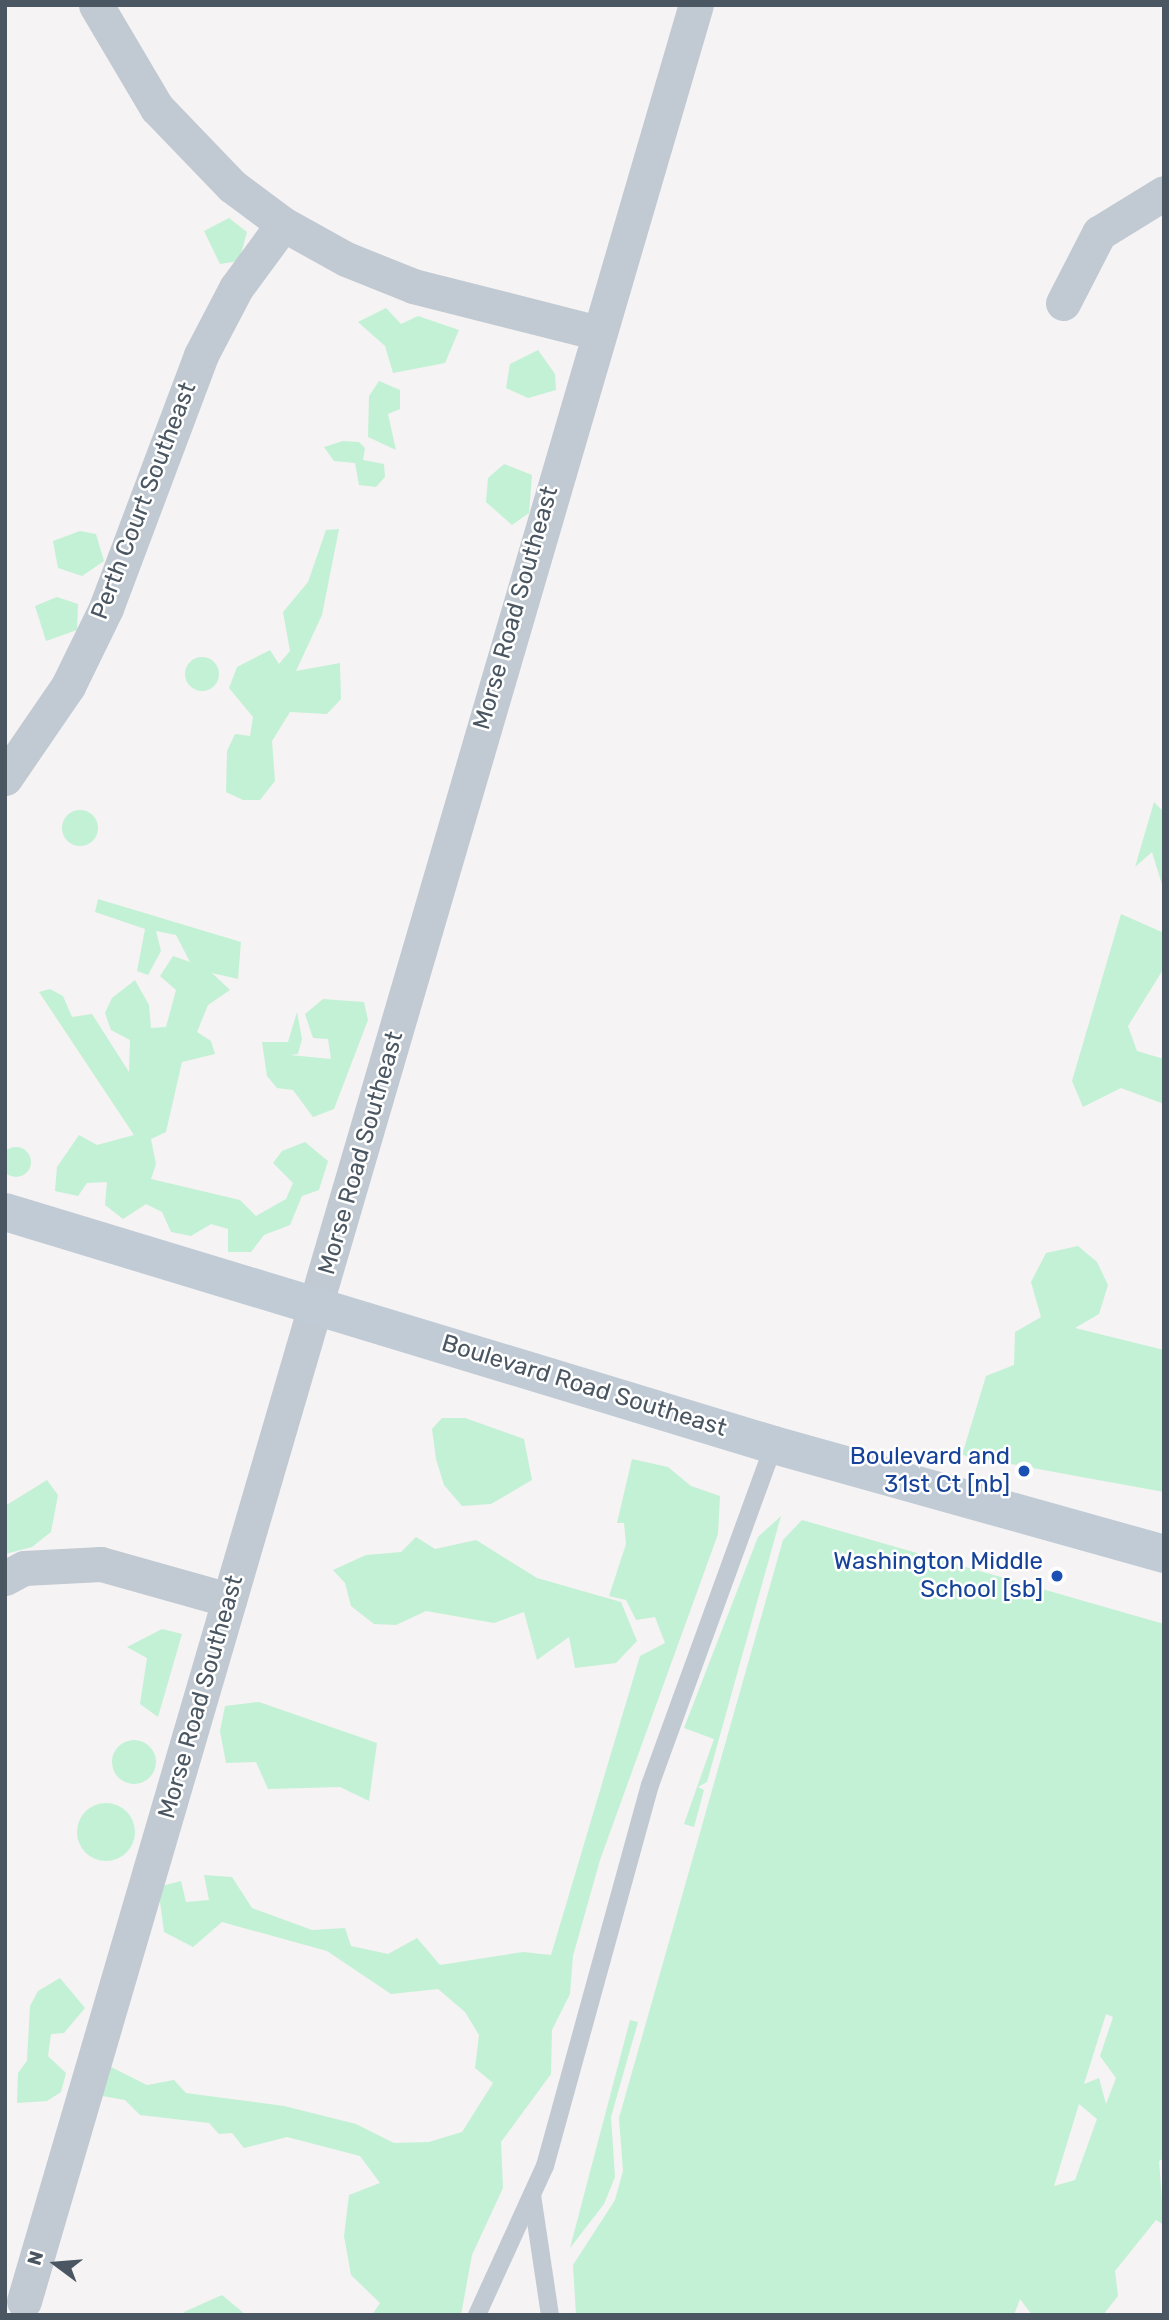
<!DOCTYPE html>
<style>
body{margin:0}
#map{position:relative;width:1169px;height:2320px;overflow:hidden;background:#f5f3f3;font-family:Rubik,sans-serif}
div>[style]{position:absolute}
.green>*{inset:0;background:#c3f1d5}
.round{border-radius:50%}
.lane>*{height:18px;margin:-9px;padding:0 9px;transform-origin:9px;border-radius:9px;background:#c1cad2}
.street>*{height:35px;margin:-17.5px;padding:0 17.5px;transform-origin:17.5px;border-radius:17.5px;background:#c1cad2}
.secondary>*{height:38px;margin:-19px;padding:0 19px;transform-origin:19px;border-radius:19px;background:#c1cbd6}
.dots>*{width:19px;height:19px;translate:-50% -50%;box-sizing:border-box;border:4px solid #fff;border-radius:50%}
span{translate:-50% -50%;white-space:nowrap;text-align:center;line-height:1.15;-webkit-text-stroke:5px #fff;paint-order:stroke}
.street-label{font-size:24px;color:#4a5661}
.transit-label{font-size:24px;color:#164399}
.right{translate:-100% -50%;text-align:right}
.frame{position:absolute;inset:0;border:7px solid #4a5661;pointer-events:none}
.north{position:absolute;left:21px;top:2229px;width:70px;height:70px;-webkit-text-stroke:5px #fff;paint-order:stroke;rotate:286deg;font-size:19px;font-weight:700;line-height:28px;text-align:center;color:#4a5661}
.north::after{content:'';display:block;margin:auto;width:24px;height:32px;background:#4a5661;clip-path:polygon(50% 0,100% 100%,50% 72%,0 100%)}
</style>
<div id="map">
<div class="green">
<div style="clip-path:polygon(229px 218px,247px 232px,239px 261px,220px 264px,204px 231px)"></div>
<div style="clip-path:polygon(386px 308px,401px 324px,418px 316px,459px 330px,445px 363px,393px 373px,385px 346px,358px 322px)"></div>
<div style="clip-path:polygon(538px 350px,555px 374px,556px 390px,528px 398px,506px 388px,510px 364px)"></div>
<div style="clip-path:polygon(379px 381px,400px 390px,400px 409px,388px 414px,396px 450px,368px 437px,369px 396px)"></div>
<div style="clip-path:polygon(343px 441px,359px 442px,365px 448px,363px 460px,384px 464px,385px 477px,376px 487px,359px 485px,355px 463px,334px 461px,324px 447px)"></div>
<div style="clip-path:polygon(504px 464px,532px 475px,529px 513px,512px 525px,486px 502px,488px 478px)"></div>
<div style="clip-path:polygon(339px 529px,322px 615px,296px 671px,340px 663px,341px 699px,327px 714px,290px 712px,272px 741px,275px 781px,260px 800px,243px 800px,226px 792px,227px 751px,235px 734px,250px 736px,253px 717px,229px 688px,237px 667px,270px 650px,279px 664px,290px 651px,283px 612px,308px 582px,326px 530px)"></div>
<div style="clip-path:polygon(80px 531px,96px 534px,104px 561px,82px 576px,58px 568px,53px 541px)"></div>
<div style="clip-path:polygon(57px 597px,78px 604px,77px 630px,46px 641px,35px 606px)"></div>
<div class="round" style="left:185px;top:657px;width:34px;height:34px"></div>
<div style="clip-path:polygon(1154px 802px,1164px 812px,1164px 891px,1152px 852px,1135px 867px)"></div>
<div class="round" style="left:62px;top:810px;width:36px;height:36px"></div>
<div style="clip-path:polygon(98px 899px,241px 942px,238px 979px,212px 973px,230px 990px,208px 1005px,197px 1032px,211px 1041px,215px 1054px,182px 1062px,166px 1132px,151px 1139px,156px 1164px,151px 1179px,240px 1200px,256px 1216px,286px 1199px,293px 1183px,273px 1163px,282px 1151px,305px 1142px,328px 1161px,319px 1190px,302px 1196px,290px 1225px,264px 1235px,251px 1252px,228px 1252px,228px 1229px,211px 1224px,191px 1236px,171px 1232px,162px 1212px,146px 1204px,123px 1219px,105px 1205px,107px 1182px,87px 1183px,78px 1196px,55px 1191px,57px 1167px,79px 1135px,97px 1145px,134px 1135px,39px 992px,50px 989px,63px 996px,72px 1017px,92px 1014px,129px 1072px,130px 1040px,111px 1030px,105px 1013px,112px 998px,135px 980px,149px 1005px,151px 1028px,166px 1027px,176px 990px,160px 976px,173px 956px,190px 962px,176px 935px,156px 931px,161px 951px,148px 975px,137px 971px,145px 929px,95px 912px)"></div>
<div style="clip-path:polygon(1121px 914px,1164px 933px,1164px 968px,1128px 1026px,1137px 1051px,1164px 1059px,1164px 1104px,1121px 1088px,1083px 1107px,1072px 1081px)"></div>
<div style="clip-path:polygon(323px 999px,364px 1002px,368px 1020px,334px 1109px,313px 1117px,293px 1090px,277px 1088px,267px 1076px,262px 1042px,288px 1042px,297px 1012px,302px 1039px,298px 1054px,290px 1055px,331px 1059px,328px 1039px,313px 1038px,305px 1014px)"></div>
<div class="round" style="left:1px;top:1147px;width:30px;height:30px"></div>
<div style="clip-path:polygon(1078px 1246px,1097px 1262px,1108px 1285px,1099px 1314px,1075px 1328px,1164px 1350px,1164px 1492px,962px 1455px,986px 1376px,1014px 1365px,1015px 1332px,1041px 1317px,1031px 1282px,1046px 1253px)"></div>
<div style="clip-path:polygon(442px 1418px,465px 1418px,524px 1439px,532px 1480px,491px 1504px,462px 1506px,444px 1485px,436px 1459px,432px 1429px)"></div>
<div style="clip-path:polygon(632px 1459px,668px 1467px,691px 1486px,720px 1496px,718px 1534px,600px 1860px,573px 1956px,570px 1994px,552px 2030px,551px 2074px,501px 2142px,503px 2188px,472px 2255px,461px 2315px,372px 2315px,380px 2303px,351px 2275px,344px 2236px,349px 2195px,380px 2183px,360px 2156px,287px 2137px,244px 2148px,232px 2133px,219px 2134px,209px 2123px,140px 2115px,125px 2100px,96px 2095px,105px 2064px,147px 2085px,174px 2080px,186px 2093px,284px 2106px,356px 2124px,394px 2143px,429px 2142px,462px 2132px,493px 2083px,475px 2068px,479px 2035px,465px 2012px,438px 1989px,391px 1994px,327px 1951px,222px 1922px,193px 1947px,164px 1932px,158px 1887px,181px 1881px,186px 1902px,209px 1900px,204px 1875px,232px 1877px,252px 1908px,312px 1930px,345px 1928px,351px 1946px,388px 1954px,417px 1938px,440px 1965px,523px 1952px,551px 1955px,640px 1656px,665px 1643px,655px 1617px,636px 1620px,626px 1600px,609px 1596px,626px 1544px,624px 1523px,617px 1523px)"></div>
<div style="clip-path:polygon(47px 1480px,58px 1495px,51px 1532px,32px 1547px,5px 1554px,5px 1506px)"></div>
<div style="clip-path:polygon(781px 1516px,707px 1782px,698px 1787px,704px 1790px,694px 1827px,684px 1824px,714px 1739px,684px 1728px,758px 1537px)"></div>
<div style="clip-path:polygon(evenodd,802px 1520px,1164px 1624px,1164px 2158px,1159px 2161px,1164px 2225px,1156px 2220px,1115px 2271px,1118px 2296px,1103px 2315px,1032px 2315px,1020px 2299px,1014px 2315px,576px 2315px,573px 2265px,615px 2200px,623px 2171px,619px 2118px,783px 1540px,802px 1520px,1106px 2014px,1113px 2017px,1100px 2056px,1116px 2078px,1106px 2104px,1099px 2078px,1084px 2084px,1106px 2014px,802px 1520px,1079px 2104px,1097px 2119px,1075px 2180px,1054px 2186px,1079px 2104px)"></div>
<div style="clip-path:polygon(416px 1537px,435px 1549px,476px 1540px,537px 1578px,621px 1602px,637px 1641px,616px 1663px,575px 1668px,569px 1637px,537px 1660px,524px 1612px,494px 1623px,426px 1611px,396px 1625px,374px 1624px,351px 1606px,345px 1583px,333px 1570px,366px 1555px,401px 1552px)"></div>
<div style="clip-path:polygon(162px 1629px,182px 1634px,158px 1717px,140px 1704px,147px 1658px,127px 1647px)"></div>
<div style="clip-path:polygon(259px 1702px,377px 1743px,369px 1801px,340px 1787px,268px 1789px,256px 1762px,226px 1763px,220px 1731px,225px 1706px)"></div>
<div class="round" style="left:112px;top:1740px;width:44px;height:44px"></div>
<div class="round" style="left:77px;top:1803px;width:58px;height:58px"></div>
<div style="clip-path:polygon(60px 1978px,85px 2008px,64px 2033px,51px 2034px,48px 2056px,66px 2073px,61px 2092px,47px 2101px,17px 2103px,18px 2073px,27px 2061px,30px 2006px,38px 1991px)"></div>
<div style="clip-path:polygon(630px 2020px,638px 2022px,611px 2117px,615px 2177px,604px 2204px,570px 2248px)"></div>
<div style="clip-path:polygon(222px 2295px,246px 2315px,183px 2315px,184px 2312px)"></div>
</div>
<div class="lane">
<div style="left:532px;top:2195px;width:121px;rotate:81.5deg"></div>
<div style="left:477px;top:2315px;width:164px;rotate:-65.5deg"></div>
<div style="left:545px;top:2166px;width:395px;rotate:-74.6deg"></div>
<div style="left:650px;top:1785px;width:362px;rotate:-70deg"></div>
</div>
<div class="street">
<div style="left:96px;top:5px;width:120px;rotate:59.4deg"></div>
<div style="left:157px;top:108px;width:108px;rotate:46.1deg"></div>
<div style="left:232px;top:186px;width:64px;rotate:36.7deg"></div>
<div style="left:283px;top:224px;width:72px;rotate:29.1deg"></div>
<div style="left:346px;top:259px;width:72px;rotate:21.9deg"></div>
<div style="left:413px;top:286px;width:188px;rotate:14.2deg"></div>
<div style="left:1063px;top:303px;width:79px;rotate:-62.8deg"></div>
<div style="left:1099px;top:233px;width:76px;rotate:-31.6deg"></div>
<div style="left:5px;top:778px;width:112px;rotate:-55.6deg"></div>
<div style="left:68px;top:686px;width:87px;rotate:-64deg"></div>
<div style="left:106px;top:608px;width:270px;rotate:-69.4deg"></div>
<div style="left:201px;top:355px;width:76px;rotate:-62.4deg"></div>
<div style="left:236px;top:288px;width:79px;rotate:-53.7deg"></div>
<div style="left:5px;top:1578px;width:21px;rotate:-28deg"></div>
<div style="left:24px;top:1568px;width:77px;rotate:-3deg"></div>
<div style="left:101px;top:1564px;width:133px;rotate:15.7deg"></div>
<div style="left:24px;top:2301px;width:2392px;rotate:-73.69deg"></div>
</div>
<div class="secondary">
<div style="left:5px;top:1212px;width:804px;rotate:16.86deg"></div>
<div style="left:774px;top:1445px;width:405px;rotate:15.6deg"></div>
</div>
<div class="dots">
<div style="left:1024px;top:1471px;background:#1a4fb4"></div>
<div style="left:1057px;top:1576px;background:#1a4fb4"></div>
</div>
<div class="street-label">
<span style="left:144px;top:501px;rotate:-69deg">Perth Court Southeast</span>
<span style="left:516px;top:608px;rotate:-74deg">Morse Road Southeast</span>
<span style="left:361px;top:1153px;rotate:-74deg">Morse Road Southeast</span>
<span style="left:584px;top:1386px;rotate:17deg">Boulevard Road Southeast</span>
<span style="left:201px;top:1697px;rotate:-74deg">Morse Road Southeast</span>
</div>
<div class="transit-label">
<span class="right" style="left:1010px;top:1471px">Boulevard and<br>31st Ct [nb]</span>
<span class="right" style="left:1043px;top:1576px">Washington Middle<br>School [sb]</span>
</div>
<div class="frame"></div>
<div class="north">N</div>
</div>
